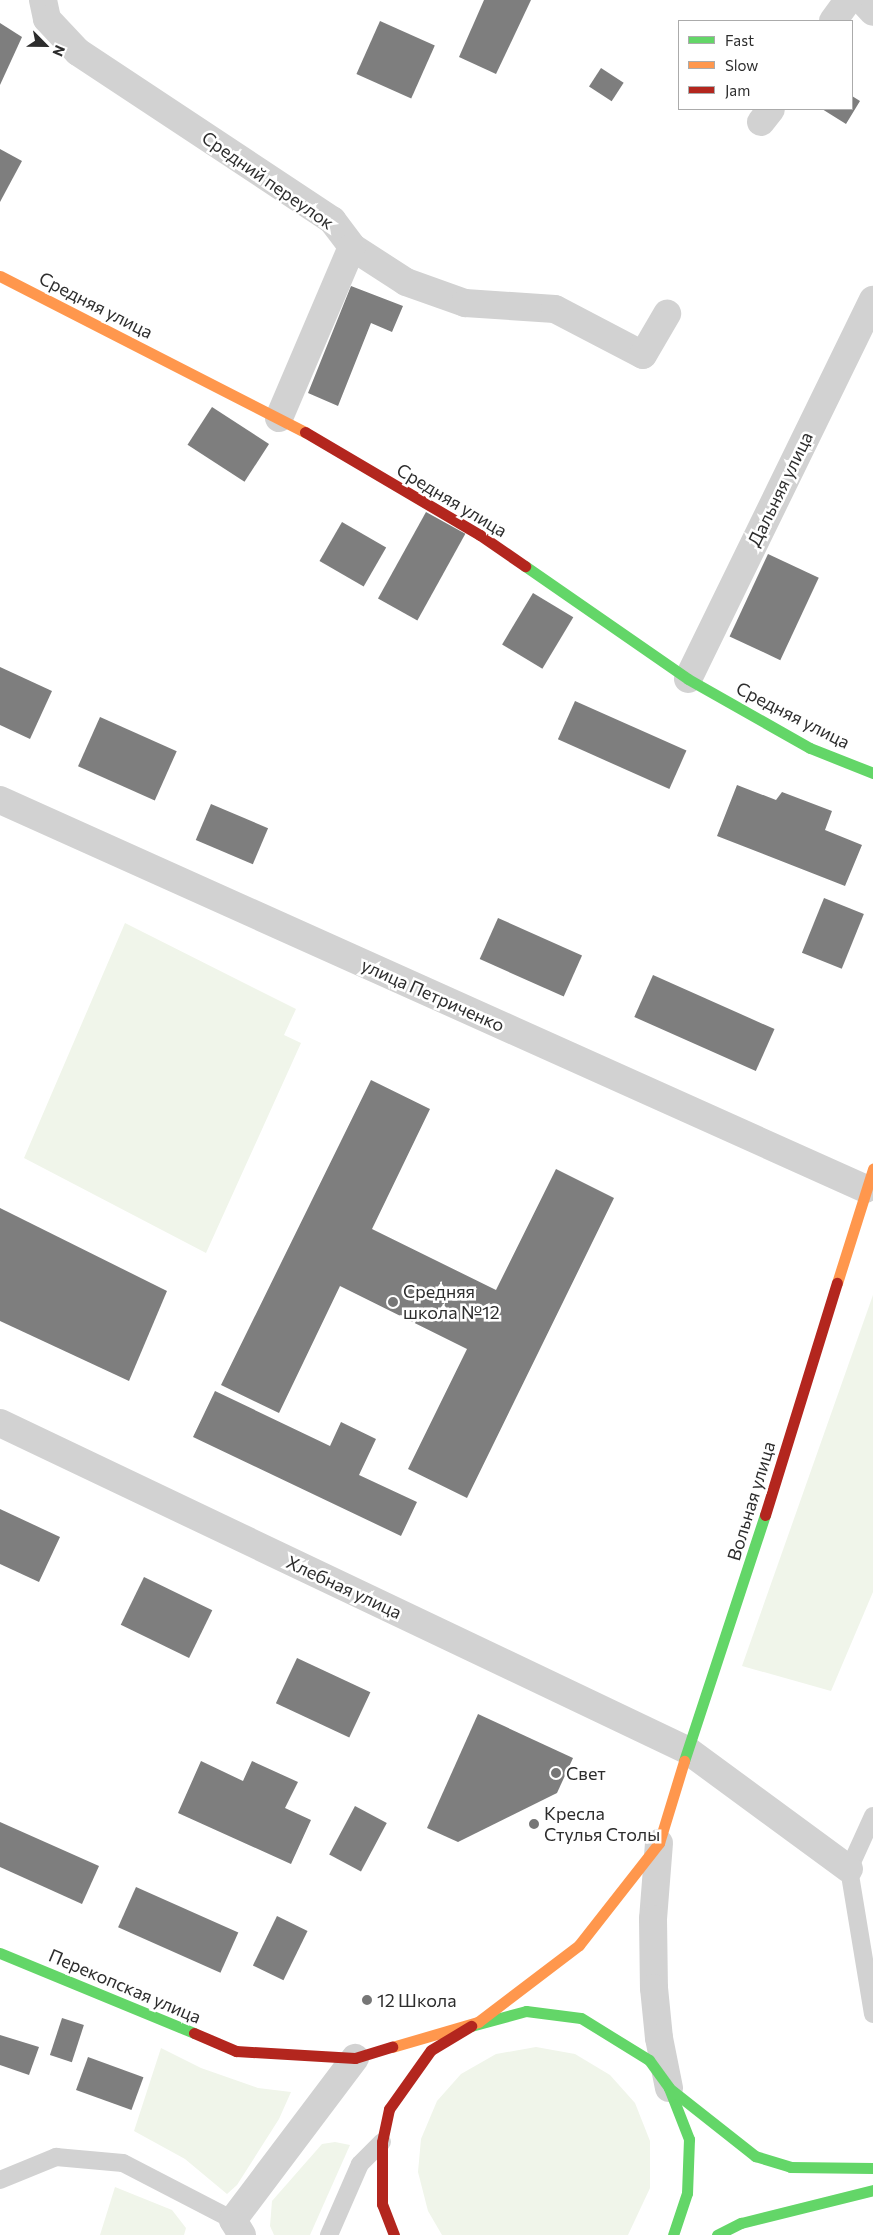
<!DOCTYPE html>
<meta charset="utf-8">
<style>
body{margin:0}
#map{position:relative;width:873px;height:2235px;overflow:hidden;background:#fff;font-family:Commissioner,sans-serif}
div>[style]{position:absolute}
.green>*{inset:0;background:#f0f5ea}
.building>*{inset:0;background:#7e7e7e;transform-origin:0 0}
.lane>*{height:18px;margin:-9px;padding:0 9px;transform-origin:9px;border-radius:9px;background:#d2d2d2}
.street>*{height:28px;margin:-14px;padding:0 14px;transform-origin:14px;border-radius:14px;background:#d2d2d2}
.fast>*{height:11px;margin:-5.5px;padding:0 5.5px;transform-origin:5.5px;border-radius:5.5px;background:#63d668}
.slow>*{height:11px;margin:-5.5px;padding:0 5.5px;transform-origin:5.5px;border-radius:5.5px;background:#ff974d}
.jam>*{height:11px;margin:-5.5px;padding:0 5.5px;transform-origin:5.5px;border-radius:5.5px;background:#b3261e}
.dots>*{width:14px;height:14px;translate:-50% -50%;box-sizing:border-box;border:2px solid #fff;border-radius:50%}
span{translate:-50% -50%;white-space:nowrap;text-align:center;line-height:1.15;-webkit-text-stroke:5px #fff;paint-order:stroke}
.street-label{font-size:18px;color:#2d2d2d}
.poi-label{font-size:18px;color:#2d2d2d}
.left{translate:0 -50%;text-align:left}
.legend{position:absolute;left:678px;top:20px;width:175px;height:90px;box-sizing:border-box;background:#fff;border:1px solid #ababab;margin:0;padding:6px 9px;list-style:none;font-size:15px;color:#2d2d2d}
.legend li{display:flex;align-items:center;gap:10px;height:25px}
.legend b{width:25px;border:1px solid #ababab}
.north{position:absolute;left:20px;top:20px;width:50px;height:50px;-webkit-text-stroke:4px #fff;paint-order:stroke;rotate:113deg;font-size:14px;font-weight:700;line-height:20px;text-align:center;color:#2d2d2d}
.north::after{content:'';display:block;margin:auto;width:18px;height:22px;background:#2d2d2d;clip-path:polygon(50% 0,100% 100%,50% 72%,0 100%)}
</style>
<div id="map">
<div class="green">
<div style="clip-path:polygon(125px 923px,296px 1009px,284px 1035px,301px 1043px,206px 1253px,24px 1158px)"></div>
<div style="clip-path:polygon(873px 1295px,873px 1592px,831px 1691px,742px 1666px)"></div>
<div style="clip-path:polygon(536px 2047px,575px 2054px,610px 2075px,635px 2103px,650px 2141px,650px 2188px,628px 2235px,442px 2235px,428px 2211px,418px 2172px,421px 2139px,437px 2101px,461px 2074px,496px 2054px)"></div>
<div style="clip-path:polygon(161px 2048px,201px 2068px,258px 2088px,291px 2092px,279px 2119px,237px 2185px,227px 2194px,185px 2159px,134px 2131px)"></div>
<div style="clip-path:polygon(335px 2142px,350px 2145px,310px 2235px,274px 2235px,270px 2226px,272px 2201px,322px 2144px)"></div>
<div style="clip-path:polygon(115px 2187px,172px 2210px,186px 2228px,184px 2235px,100px 2235px)"></div>
</div>
<div class="building">
<div style="clip-path:polygon(484px 0,531px 0,496px 74px,459px 57px)"></div>
<div style="left:380px;top:21px;width:60px;height:58px;rotate:24deg"></div>
<div style="clip-path:polygon(0 23px,22px 37px,0 85px)"></div>
<div style="left:601px;top:68px;width:27px;height:22px;rotate:33deg"></div>
<div style="clip-path:polygon(852px 96px,860px 101px,846px 124px,822px 109px,852px 109px)"></div>
<div style="clip-path:polygon(0 149px,22px 161px,0 202px)"></div>
<div style="clip-path:polygon(351px 286px,403px 306px,392px 332px,371px 323px,338px 406px,308px 393px)"></div>
<div style="left:212px;top:407px;width:68px;height:45px;rotate:33deg"></div>
<div style="left:426px;top:512px;width:45px;height:99px;rotate:29deg"></div>
<div style="left:342px;top:522px;width:51px;height:45px;rotate:30deg"></div>
<div style="left:768px;top:554px;width:56px;height:91px;rotate:25deg"></div>
<div style="left:533px;top:593px;width:47px;height:60px;rotate:31deg"></div>
<div style="clip-path:polygon(0 667px,52px 691px,30px 739px,0 725px)"></div>
<div style="left:575px;top:701px;width:122px;height:42px;rotate:24deg"></div>
<div style="left:100px;top:717px;width:84px;height:54px;rotate:24deg"></div>
<div style="clip-path:polygon(737px 785px,776px 800px,782px 792px,832px 811px,825px 830px,862px 845px,845px 886px,717px 836px)"></div>
<div style="left:211px;top:804px;width:62px;height:39px;rotate:23deg"></div>
<div style="left:824px;top:898px;width:43px;height:59px;rotate:22deg"></div>
<div style="left:498px;top:918px;width:92px;height:45px;rotate:24deg"></div>
<div style="left:653px;top:975px;width:133px;height:46px;rotate:24deg"></div>
<div style="clip-path:polygon(371px 1080px,430px 1109px,372px 1229px,496px 1290px,556px 1169px,614px 1198px,467px 1498px,408px 1469px,467px 1349px,340px 1286px,279px 1413px,221px 1385px)"></div>
<div style="clip-path:polygon(0 1208px,167px 1291px,129px 1381px,0 1321px)"></div>
<div style="clip-path:polygon(215px 1391px,330px 1446px,341px 1422px,376px 1439px,359px 1475px,417px 1502px,401px 1536px,193px 1437px)"></div>
<div style="clip-path:polygon(0 1509px,60px 1537px,39px 1582px,0 1564px)"></div>
<div style="left:144px;top:1577px;width:76px;height:53px;rotate:26deg"></div>
<div style="left:297px;top:1658px;width:81px;height:50px;rotate:25deg"></div>
<div style="clip-path:polygon(478px 1714px,573px 1758px,557px 1793px,458px 1842px,427px 1828px)"></div>
<div style="clip-path:polygon(201px 1761px,243px 1781px,252px 1761px,298px 1782px,285px 1808px,311px 1820px,291px 1864px,178px 1813px)"></div>
<div style="left:355px;top:1806px;width:36px;height:55px;rotate:28deg"></div>
<div style="clip-path:polygon(0 1822px,99px 1866px,82px 1904px,0 1867px)"></div>
<div style="left:136px;top:1887px;width:112px;height:44px;rotate:24deg"></div>
<div style="left:277px;top:1916px;width:34px;height:55px;rotate:26deg"></div>
<div style="left:62px;top:2018px;width:23px;height:39px;rotate:18deg"></div>
<div style="clip-path:polygon(0 2035px,39px 2047px,29px 2075px,0 2065px)"></div>
<div style="left:88px;top:2057px;width:59px;height:35px;rotate:20deg"></div>
</div>
<div class="lane">
<div style="left:873px;top:1816px;width:58px;rotate:114.4deg"></div>
<div style="left:849px;top:1869px;width:147px;rotate:80.6deg"></div>
<div style="left:0;top:2180px;width:61px;rotate:-22.3deg"></div>
<div style="left:56px;top:2157px;width:67px;rotate:5.1deg"></div>
<div style="left:123px;top:2163px;width:124px;rotate:27.4deg"></div>
<div style="left:329px;top:2235px;width:77px;rotate:-66.4deg"></div>
<div style="left:360px;top:2164px;width:31px;rotate:-45deg"></div>
</div>
<div class="street">
<div style="left:43px;top:0;width:19px;rotate:78deg"></div>
<div style="left:47px;top:19px;width:45px;rotate:46.8deg"></div>
<div style="left:78px;top:52px;width:305px;rotate:33.5deg"></div>
<div style="left:332px;top:220px;width:34px;rotate:53deg"></div>
<div style="left:352px;top:247px;width:64px;rotate:32.9deg"></div>
<div style="left:406px;top:282px;width:63px;rotate:19.6deg"></div>
<div style="left:465px;top:303px;width:90px;rotate:3.8deg"></div>
<div style="left:555px;top:309px;width:99px;rotate:27.6deg"></div>
<div style="left:643px;top:355px;width:48px;rotate:-59.7deg"></div>
<div style="left:862px;top:0;width:16px;rotate:47deg"></div>
<div style="left:833px;top:21px;width:26px;rotate:-54deg"></div>
<div style="left:761px;top:122px;width:16px;rotate:-52deg"></div>
<div style="left:279px;top:418px;width:186px;rotate:-66.9deg"></div>
<div style="left:688px;top:679px;width:422px;rotate:-64deg"></div>
<div style="left:0;top:800px;width:949px;rotate:24.19deg"></div>
<div style="left:0;top:1423px;width:761px;rotate:25.45deg"></div>
<div style="left:687px;top:1750px;width:201px;rotate:36.3deg"></div>
<div style="left:659px;top:1843px;width:76px;rotate:94.5deg"></div>
<div style="left:653px;top:1919px;width:69px;rotate:89.2deg"></div>
<div style="left:654px;top:1988px;width:50px;rotate:84.3deg"></div>
<div style="left:659px;top:2038px;width:51px;rotate:78.7deg"></div>
<div style="left:242px;top:2235px;width:17px;rotate:-121deg"></div>
<div style="left:233px;top:2220px;width:203px;rotate:-53deg"></div>
</div>
<div class="fast">
<div style="left:525px;top:566px;width:198px;rotate:34.7deg"></div>
<div style="left:688px;top:679px;width:140px;rotate:29.5deg"></div>
<div style="left:810px;top:748px;width:68px;rotate:21.6deg"></div>
<div style="left:684px;top:1761px;width:259px;rotate:-71.8deg"></div>
<div style="left:0;top:1953px;width:210px;rotate:22.4deg"></div>
<div style="left:471px;top:2026px;width:57px;rotate:-15.3deg"></div>
<div style="left:526px;top:2011px;width:55px;rotate:7.3deg"></div>
<div style="left:581px;top:2018px;width:80px;rotate:31.7deg"></div>
<div style="left:649px;top:2060px;width:34px;rotate:54deg"></div>
<div style="left:669px;top:2088px;width:55px;rotate:68.6deg"></div>
<div style="left:689px;top:2139px;width:54px;rotate:92.1deg"></div>
<div style="left:687px;top:2193px;width:44px;rotate:108.4deg"></div>
<div style="left:669px;top:2088px;width:110px;rotate:38.3deg"></div>
<div style="left:755px;top:2156px;width:37px;rotate:17deg"></div>
<div style="left:790px;top:2167px;width:83px;rotate:0.7deg"></div>
<div style="left:717px;top:2235px;width:27px;rotate:-27deg"></div>
<div style="left:741px;top:2223px;width:136px;rotate:-14deg"></div>
</div>
<div class="slow">
<div style="left:0;top:276px;width:343px;rotate:27.1deg"></div>
<div style="left:837px;top:1283px;width:120px;rotate:-72.5deg"></div>
<div style="left:392px;top:2047px;width:90px;rotate:-16.2deg"></div>
<div style="left:478px;top:2022px;width:127px;rotate:-37.3deg"></div>
<div style="left:579px;top:1945px;width:130px;rotate:-51.9deg"></div>
<div style="left:659px;top:1843px;width:86px;rotate:-73deg"></div>
</div>
<div class="jam">
<div style="left:305px;top:432px;width:203px;rotate:30.5deg"></div>
<div style="left:480px;top:535px;width:55px;rotate:34.6deg"></div>
<div style="left:765px;top:1515px;width:243px;rotate:-72.8deg"></div>
<div style="left:194px;top:2033px;width:46px;rotate:23.2deg"></div>
<div style="left:236px;top:2051px;width:119px;rotate:3.4deg"></div>
<div style="left:355px;top:2058px;width:39px;rotate:-17deg"></div>
<div style="left:394px;top:2235px;width:33px;rotate:-111deg"></div>
<div style="left:382px;top:2204px;width:62px;rotate:-90deg"></div>
<div style="left:382px;top:2142px;width:34px;rotate:-78deg"></div>
<div style="left:389px;top:2109px;width:72px;rotate:-54.6deg"></div>
<div style="left:431px;top:2050px;width:47px;rotate:-31deg"></div>
</div>
<div class="dots">
<div style="left:393px;top:1302px;background:#767676"></div>
<div style="left:556px;top:1773px;background:#767676"></div>
<div style="left:534px;top:1824px;background:#767676"></div>
<div style="left:367px;top:2000px;background:#767676"></div>
</div>
<div class="street-label">
<span style="left:268px;top:180px;rotate:35deg">Средний переулок</span>
<span style="left:96px;top:305px;rotate:27deg">Средняя улица</span>
<span style="left:780px;top:489px;rotate:-64deg">Дальняя улица</span>
<span style="left:452px;top:500px;rotate:31deg">Средняя улица</span>
<span style="left:793px;top:715px;rotate:27deg">Средняя улица</span>
<span style="left:433px;top:995px;rotate:24deg">улица Петриченко</span>
<span style="left:751px;top:1501px;rotate:-73deg">Вольная улица</span>
<span style="left:344px;top:1587px;rotate:25deg">Хлебная улица</span>
<span style="left:125px;top:1986px;rotate:23deg">Перекопская улица</span>
</div>
<div class="poi-label">
<span class="left" style="left:403px;top:1302px">Средняя<br>школа №12</span>
<span class="left" style="left:566px;top:1773px">Свет</span>
<span class="left" style="left:544px;top:1824px">Кресла<br>Стулья Столы</span>
<span class="left" style="left:377px;top:2000px">12 Школа</span>
</div>
<ul class="legend">
<li><b style="height:6px;background:#63d668"></b>Fast</li>
<li><b style="height:6px;background:#ff974d"></b>Slow</li>
<li><b style="height:6px;background:#b3261e"></b>Jam</li>
</ul>
<div class="north">N</div>
</div>
